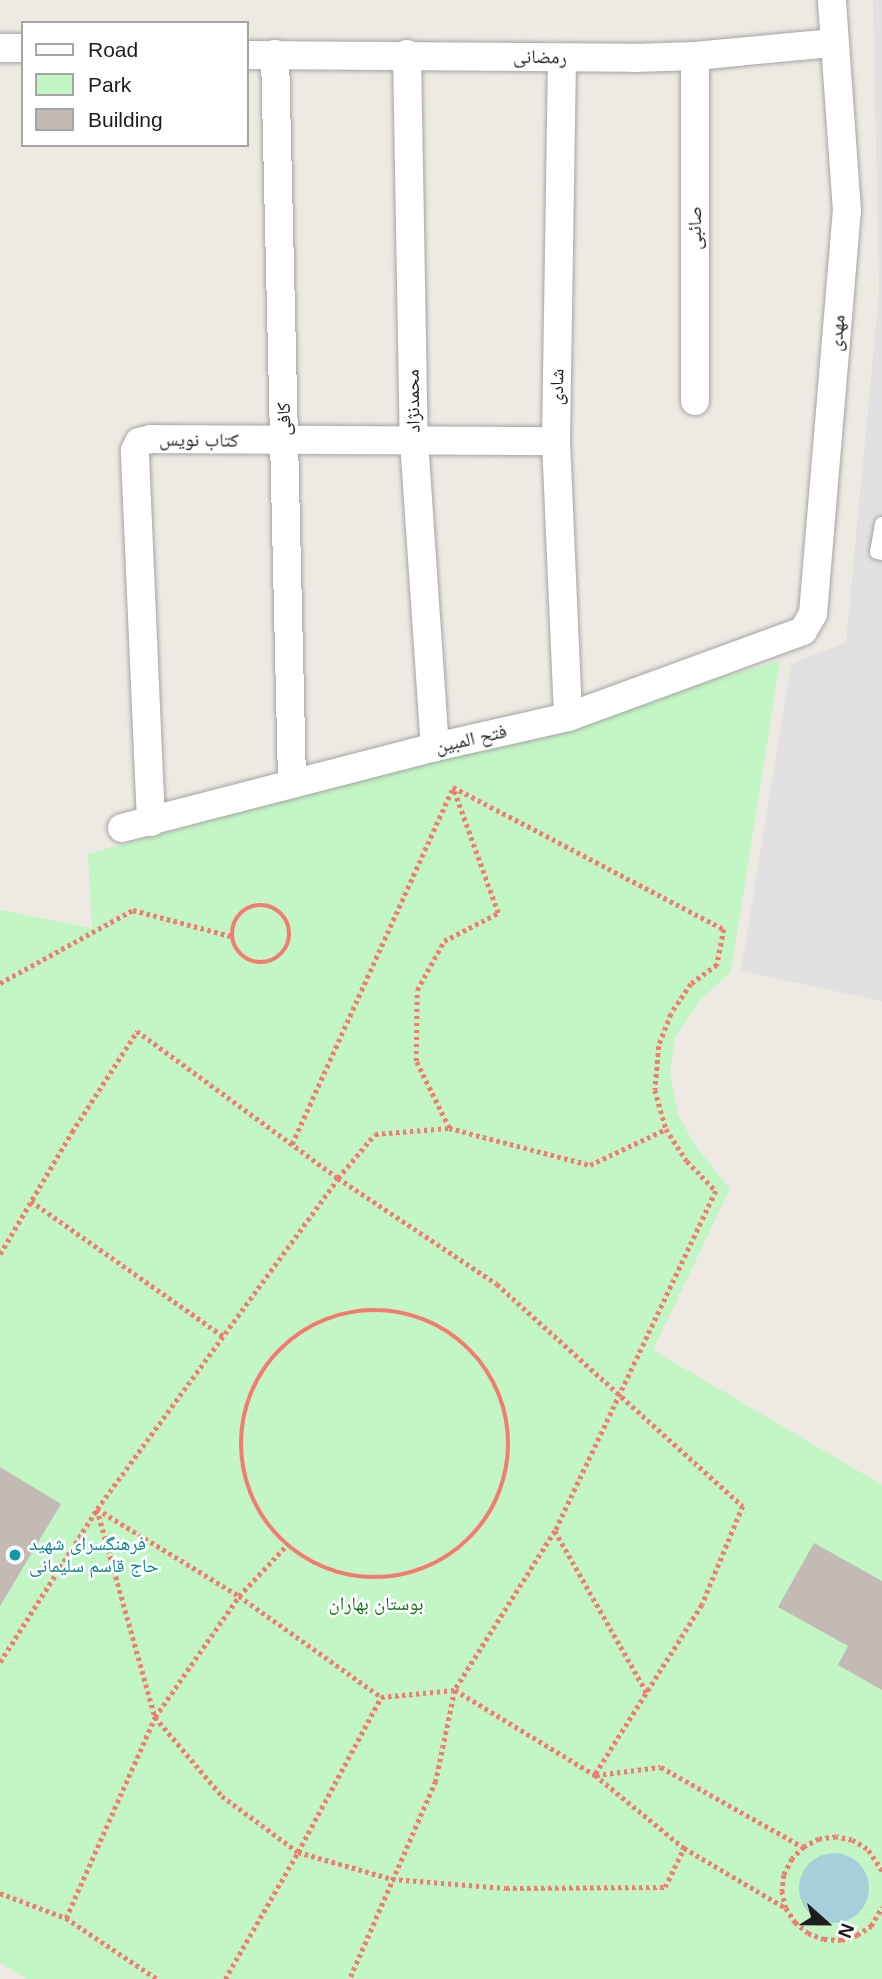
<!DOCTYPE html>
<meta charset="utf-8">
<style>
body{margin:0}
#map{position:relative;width:882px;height:1979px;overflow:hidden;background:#eeeae3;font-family:Helvetica,"Noto Naskh Arabic",sans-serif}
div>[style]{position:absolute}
.park>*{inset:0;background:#c2f6c5}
.parking>*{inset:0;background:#e1e1e1}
.water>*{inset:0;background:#a6cfda}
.round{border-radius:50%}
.building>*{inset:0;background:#c2bab3}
.path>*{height:4.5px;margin-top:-2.25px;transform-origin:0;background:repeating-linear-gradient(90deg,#f37b70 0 3.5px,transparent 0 7px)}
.path>.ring{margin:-2.25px;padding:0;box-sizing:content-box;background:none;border:4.5px solid #f37b70;border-radius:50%}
.roads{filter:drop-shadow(0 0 2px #a4a4a4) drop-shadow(0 0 2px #a4a4a4)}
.service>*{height:14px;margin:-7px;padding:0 7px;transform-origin:7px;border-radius:7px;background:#fff}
.minor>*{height:28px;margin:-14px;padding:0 14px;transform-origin:14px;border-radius:14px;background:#fff}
.dots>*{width:19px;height:19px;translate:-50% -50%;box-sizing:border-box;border:4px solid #fff;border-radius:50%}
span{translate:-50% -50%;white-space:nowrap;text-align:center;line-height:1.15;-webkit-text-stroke:5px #fff;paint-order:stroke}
.street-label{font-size:19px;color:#1d1d1d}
.culture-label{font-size:19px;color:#0d838f}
.left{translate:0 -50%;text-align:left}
.park-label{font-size:19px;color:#117618}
.legend{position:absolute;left:21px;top:21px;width:228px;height:126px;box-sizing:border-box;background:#fff;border:2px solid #a5a5a5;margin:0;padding:9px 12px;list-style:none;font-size:21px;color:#1d1d1d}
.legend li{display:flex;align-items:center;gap:14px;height:35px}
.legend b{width:35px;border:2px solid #a5a5a5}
.north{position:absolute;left:791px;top:1888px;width:70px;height:70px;-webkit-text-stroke:5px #fff;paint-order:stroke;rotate:111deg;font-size:19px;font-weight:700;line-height:28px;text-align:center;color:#1d1d1d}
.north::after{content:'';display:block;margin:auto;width:24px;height:32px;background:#1d1d1d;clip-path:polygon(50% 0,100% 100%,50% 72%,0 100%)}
</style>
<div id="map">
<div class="park">
<div style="clip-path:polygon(780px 661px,731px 972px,701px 999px,675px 1038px,670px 1073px,678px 1114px,695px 1145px,730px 1189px,653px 1350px,882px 1485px,882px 1979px,26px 1979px,0 1963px,0 910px,92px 928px,88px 854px)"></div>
</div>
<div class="parking">
<div style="clip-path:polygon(873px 0,882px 0,882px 1001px,741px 971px,791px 664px,846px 643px,879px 292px)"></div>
</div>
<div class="water">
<div class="round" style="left:799px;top:1853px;width:70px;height:70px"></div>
</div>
<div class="building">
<div style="clip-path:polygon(0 1467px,61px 1504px,0 1606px)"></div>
<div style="clip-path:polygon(814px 1543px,882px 1581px,882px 1690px,838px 1665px,848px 1646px,778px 1607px)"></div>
</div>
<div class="path">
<div class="ring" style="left:232px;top:905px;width:53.5px;height:53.5px"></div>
<div style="left:0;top:983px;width:152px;rotate:-28.8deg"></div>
<div style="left:133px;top:910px;width:101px;rotate:14.9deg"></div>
<div style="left:449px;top:1128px;width:146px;rotate:14.7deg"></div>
<div style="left:590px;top:1165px;width:84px;rotate:-25.3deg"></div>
<div style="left:292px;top:1144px;width:392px;rotate:-65.7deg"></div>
<div style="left:453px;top:787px;width:306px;rotate:27.7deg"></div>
<div style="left:724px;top:929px;width:37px;rotate:101deg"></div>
<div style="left:717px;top:965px;width:32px;rotate:144deg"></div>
<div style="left:691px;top:984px;width:36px;rotate:124deg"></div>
<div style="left:671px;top:1014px;width:34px;rotate:111deg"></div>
<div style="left:659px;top:1046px;width:44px;rotate:95.2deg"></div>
<div style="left:655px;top:1090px;width:41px;rotate:74.2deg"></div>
<div style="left:666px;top:1129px;width:38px;rotate:57deg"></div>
<div style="left:687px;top:1161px;width:42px;rotate:46deg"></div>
<div style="left:716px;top:1191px;width:376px;rotate:115.3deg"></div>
<div style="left:555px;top:1531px;width:188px;rotate:122.2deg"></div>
<div style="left:455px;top:1690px;width:93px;rotate:101.8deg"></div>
<div style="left:436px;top:1781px;width:216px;rotate:113.5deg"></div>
<div style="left:31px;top:1201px;width:235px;rotate:35.1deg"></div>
<div style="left:0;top:1254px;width:142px;rotate:-59.5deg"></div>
<div style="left:72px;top:1132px;width:120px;rotate:-57.2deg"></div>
<div style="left:137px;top:1031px;width:249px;rotate:36.2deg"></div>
<div style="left:338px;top:1178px;width:191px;rotate:33.7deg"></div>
<div style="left:497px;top:1284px;width:331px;rotate:42.1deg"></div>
<div style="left:743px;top:1506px;width:107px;rotate:112.5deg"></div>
<div style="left:702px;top:1605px;width:201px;rotate:122.2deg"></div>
<div class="ring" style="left:241px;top:1310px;width:263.5px;height:263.5px"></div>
<div style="left:97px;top:1509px;width:216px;rotate:74.4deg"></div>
<div style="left:155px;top:1717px;width:104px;rotate:49.7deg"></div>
<div style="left:222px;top:1796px;width:94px;rotate:36.4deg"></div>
<div style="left:298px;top:1852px;width:98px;rotate:16deg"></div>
<div style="left:392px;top:1879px;width:114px;rotate:4.5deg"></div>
<div style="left:506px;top:1888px;width:159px;rotate:-0.4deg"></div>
<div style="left:665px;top:1887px;width:43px;rotate:-64deg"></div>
<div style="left:97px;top:1509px;width:167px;rotate:31.5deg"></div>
<div style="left:239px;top:1596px;width:174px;rotate:35.4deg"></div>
<div style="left:381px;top:1697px;width:74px;rotate:-5.4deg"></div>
<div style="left:455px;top:1690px;width:164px;rotate:31.3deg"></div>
<div style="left:595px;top:1775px;width:115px;rotate:39.4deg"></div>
<div style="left:684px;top:1848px;width:118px;rotate:30.5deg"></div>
<div style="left:555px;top:1531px;width:186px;rotate:60.4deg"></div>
<div style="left:0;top:1662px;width:181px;rotate:-57.6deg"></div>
<div style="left:97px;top:1509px;width:409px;rotate:-53.9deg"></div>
<div style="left:338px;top:1178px;width:57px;rotate:-49.9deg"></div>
<div style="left:375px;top:1134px;width:74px;rotate:-4.6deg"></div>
<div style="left:449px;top:1128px;width:75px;rotate:-116.2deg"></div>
<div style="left:416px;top:1061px;width:71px;rotate:-89.2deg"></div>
<div style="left:417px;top:990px;width:56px;rotate:-61.1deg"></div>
<div style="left:444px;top:941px;width:61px;rotate:-27.4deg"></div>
<div style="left:498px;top:913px;width:133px;rotate:-109.8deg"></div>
<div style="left:596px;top:1775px;width:65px;rotate:-7deg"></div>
<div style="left:661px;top:1767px;width:163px;rotate:29.4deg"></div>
<div style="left:882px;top:1871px;width:27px;rotate:-124deg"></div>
<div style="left:867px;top:1849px;width:17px;rotate:-149deg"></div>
<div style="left:852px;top:1840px;width:16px;rotate:-169deg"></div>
<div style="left:836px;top:1837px;width:17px;rotate:173deg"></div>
<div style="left:819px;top:1839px;width:17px;rotate:152deg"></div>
<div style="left:804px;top:1847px;width:17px;rotate:135deg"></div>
<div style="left:792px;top:1859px;width:18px;rotate:117deg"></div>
<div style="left:784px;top:1875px;width:16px;rotate:97deg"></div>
<div style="left:782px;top:1891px;width:17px;rotate:77deg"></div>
<div style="left:786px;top:1908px;width:17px;rotate:57deg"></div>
<div style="left:795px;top:1922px;width:17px;rotate:40deg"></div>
<div style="left:808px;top:1933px;width:17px;rotate:21deg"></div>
<div style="left:824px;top:1939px;width:17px;rotate:3deg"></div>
<div style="left:841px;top:1940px;width:17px;rotate:-17deg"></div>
<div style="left:857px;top:1935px;width:17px;rotate:-33deg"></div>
<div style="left:871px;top:1926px;width:22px;rotate:-60deg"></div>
<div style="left:0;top:1893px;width:71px;rotate:20.7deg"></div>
<div style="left:66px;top:1918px;width:110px;rotate:33.8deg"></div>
<div style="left:66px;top:1918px;width:220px;rotate:-66.1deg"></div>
<div style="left:155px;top:1717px;width:147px;rotate:-55.2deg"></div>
<div style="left:239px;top:1596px;width:69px;rotate:-46.8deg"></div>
<div style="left:225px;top:1979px;width:146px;rotate:-60.1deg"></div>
<div style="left:298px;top:1852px;width:176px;rotate:-61.8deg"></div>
</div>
<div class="roads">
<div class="service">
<div style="left:882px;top:524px;width:28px;rotate:100deg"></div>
<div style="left:877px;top:552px;width:5px;rotate:11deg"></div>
</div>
<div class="minor">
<div style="left:0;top:48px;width:23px"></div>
<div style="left:275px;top:54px;width:729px;rotate:88.66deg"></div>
<div style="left:407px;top:54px;width:387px;rotate:89deg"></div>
<div style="left:414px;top:441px;width:307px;rotate:86.1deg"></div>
<div style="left:247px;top:55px;width:387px;rotate:0.4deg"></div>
<div style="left:634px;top:58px;width:61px;rotate:-1.9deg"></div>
<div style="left:695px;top:56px;width:139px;rotate:-5.4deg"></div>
<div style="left:695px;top:56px;width:345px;rotate:90deg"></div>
<div style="left:562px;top:58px;width:383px;rotate:90.9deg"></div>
<div style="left:556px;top:441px;width:276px;rotate:87.5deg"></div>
<div style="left:151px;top:822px;width:372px;rotate:-92.5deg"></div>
<div style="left:135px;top:450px;width:9px;rotate:-63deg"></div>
<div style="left:139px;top:442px;width:12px;rotate:-14deg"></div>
<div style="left:151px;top:439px;width:405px;rotate:0.3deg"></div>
<div style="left:122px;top:828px;width:323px;rotate:-14.5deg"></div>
<div style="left:435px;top:747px;width:136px;rotate:-12.7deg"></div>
<div style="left:568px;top:717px;width:250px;rotate:-20.1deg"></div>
<div style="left:803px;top:631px;width:20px;rotate:-60deg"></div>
<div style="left:813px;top:614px;width:404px;rotate:-85.2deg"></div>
<div style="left:847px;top:211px;width:212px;rotate:-94.1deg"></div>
</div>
</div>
<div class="dots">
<div style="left:15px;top:1555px;background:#0f9aa8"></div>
</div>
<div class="street-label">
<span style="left:540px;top:57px;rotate:1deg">رمضانی</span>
<span style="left:695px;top:228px;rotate:-90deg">صائبی</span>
<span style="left:837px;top:333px;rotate:-85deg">مهدی</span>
<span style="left:557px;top:387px;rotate:-89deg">شادی</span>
<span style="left:413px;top:401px;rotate:-91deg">محمدنژاد</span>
<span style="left:284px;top:419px;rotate:-91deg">کافی</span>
<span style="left:199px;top:440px;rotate:1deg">کتاب نویس</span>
<span style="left:471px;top:739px;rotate:-13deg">فتح المبین</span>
</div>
<div class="culture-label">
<span class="left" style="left:29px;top:1555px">فرهنگسرای شهید<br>حاج قاسم سلیمانی</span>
</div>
<div class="park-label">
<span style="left:376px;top:1604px">بوستان بهاران</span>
</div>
<ul class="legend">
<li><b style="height:9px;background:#fff"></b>Road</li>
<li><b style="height:19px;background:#c2f6c5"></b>Park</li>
<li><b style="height:19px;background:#c2bab3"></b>Building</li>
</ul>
<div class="north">N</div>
</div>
